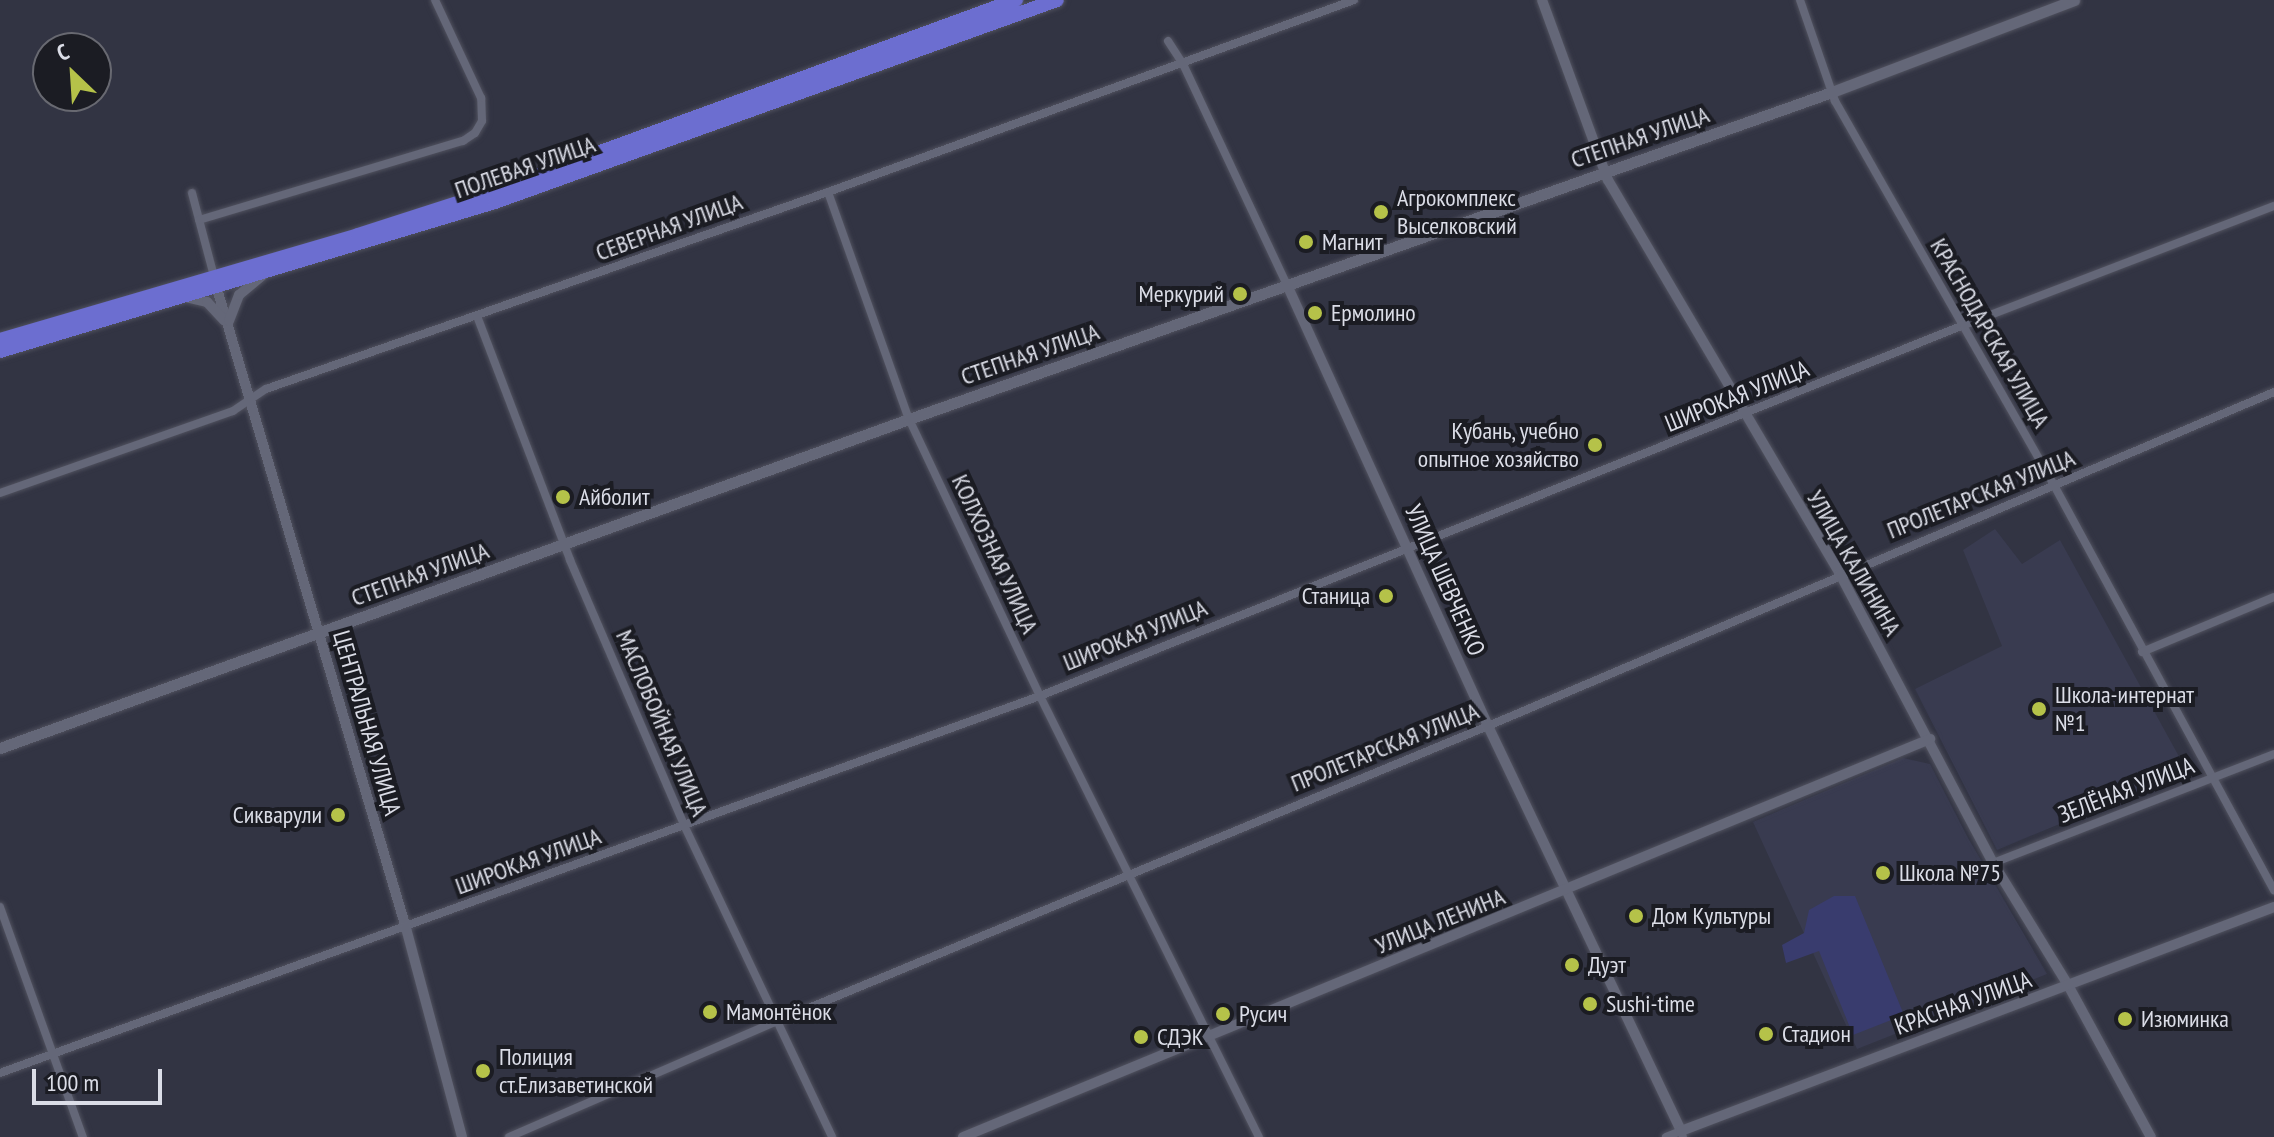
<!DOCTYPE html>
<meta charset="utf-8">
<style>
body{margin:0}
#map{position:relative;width:2274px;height:1137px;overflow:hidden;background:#323443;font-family:"PT Sans Narrow",sans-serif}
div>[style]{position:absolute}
.built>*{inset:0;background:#393b50}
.green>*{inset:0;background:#393c6e}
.roads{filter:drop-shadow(0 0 2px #50515e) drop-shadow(0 0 2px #50515e)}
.minor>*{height:8px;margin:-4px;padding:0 4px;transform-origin:4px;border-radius:4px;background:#646778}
.tertiary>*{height:10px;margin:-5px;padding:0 5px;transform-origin:5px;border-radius:5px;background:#646778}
.secondary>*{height:11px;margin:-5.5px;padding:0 5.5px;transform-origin:5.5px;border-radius:5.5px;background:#646778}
.trunk>*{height:14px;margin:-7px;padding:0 7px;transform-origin:7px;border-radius:7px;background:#6c6ed0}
.dots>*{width:22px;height:22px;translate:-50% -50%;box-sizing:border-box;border:4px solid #1b1c23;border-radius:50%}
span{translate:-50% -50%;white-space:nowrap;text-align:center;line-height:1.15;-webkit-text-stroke:8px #1b1c23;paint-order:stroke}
.street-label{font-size:24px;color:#dbdde7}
.poi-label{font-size:24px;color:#dbdde7}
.left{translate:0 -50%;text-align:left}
.right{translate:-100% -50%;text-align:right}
.north{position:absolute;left:32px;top:32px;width:80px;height:80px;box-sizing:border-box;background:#1b1c23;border:2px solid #686971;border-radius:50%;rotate:335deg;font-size:22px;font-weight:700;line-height:32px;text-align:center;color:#dbdde7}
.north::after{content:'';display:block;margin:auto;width:28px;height:36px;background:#b5c249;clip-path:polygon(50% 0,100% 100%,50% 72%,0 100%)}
.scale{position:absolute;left:32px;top:1069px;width:130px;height:36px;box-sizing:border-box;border:4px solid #dbdde7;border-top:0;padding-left:10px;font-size:24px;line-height:28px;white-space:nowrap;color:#dbdde7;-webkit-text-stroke:6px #1b1c23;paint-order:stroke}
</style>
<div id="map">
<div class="built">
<div style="clip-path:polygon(1995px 529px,2022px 564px,2060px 540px,2187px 771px,1997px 850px,1915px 689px,2002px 646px,1963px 550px)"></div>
<div style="clip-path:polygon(1903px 758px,1930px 764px,1967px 836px,2047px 974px,1857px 1049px,1753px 822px)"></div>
</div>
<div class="green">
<div style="clip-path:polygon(1834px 896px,1855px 896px,1904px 1015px,1853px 1035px,1819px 951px,1786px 963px,1782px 945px,1804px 933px,1809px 910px)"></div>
</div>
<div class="roads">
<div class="minor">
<div style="left:1800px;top:0;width:107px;rotate:70.9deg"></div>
<div style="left:1835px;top:101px;width:444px;rotate:60.3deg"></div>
<div style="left:2055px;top:487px;width:459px;rotate:61.5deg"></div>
<div style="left:1168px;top:41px;width:27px;rotate:57deg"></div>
<div style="left:1183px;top:64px;width:246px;rotate:64.8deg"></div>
<div style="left:828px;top:192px;width:241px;rotate:70.4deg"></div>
<div style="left:909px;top:419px;width:306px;rotate:64.7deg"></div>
<div style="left:1040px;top:696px;width:492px;rotate:63.6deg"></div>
<div style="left:192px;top:193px;width:86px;rotate:75.2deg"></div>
<div style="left:199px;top:220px;width:276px;rotate:-16.7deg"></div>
<div style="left:463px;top:141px;width:14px;rotate:-34deg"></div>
<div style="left:475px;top:133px;width:14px;rotate:-60deg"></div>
<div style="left:482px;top:121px;width:23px;rotate:-92deg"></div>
<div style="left:481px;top:98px;width:108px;rotate:-115.1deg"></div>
<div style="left:477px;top:316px;width:261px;rotate:69.1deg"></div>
<div style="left:570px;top:560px;width:288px;rotate:66.7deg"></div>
<div style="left:684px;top:825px;width:345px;rotate:64.6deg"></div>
<div style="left:0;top:493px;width:247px;rotate:-19.4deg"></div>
<div style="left:233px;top:411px;width:40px;rotate:-34deg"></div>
<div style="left:266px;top:389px;width:596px;rotate:-19.32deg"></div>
<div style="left:828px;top:192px;width:560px;rotate:-20.05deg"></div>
<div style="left:2142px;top:652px;width:143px;rotate:-22.6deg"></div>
<div style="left:1993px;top:863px;width:301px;rotate:-21.2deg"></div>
<div style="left:0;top:907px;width:245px;rotate:70.2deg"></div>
<div style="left:0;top:1073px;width:1106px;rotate:-19.93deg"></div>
<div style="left:1040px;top:696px;width:996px;rotate:-21.88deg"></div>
<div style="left:1964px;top:325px;width:332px;rotate:-21deg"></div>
<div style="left:509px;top:1137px;width:290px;rotate:-23.4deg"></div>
<div style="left:775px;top:1022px;width:772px;rotate:-22.55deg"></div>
<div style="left:1488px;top:726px;width:854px;rotate:-23.02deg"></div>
<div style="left:1666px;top:1137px;width:16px;rotate:-22deg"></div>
<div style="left:1681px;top:1131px;width:6px;rotate:72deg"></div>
</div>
<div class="tertiary">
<div style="left:1542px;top:0;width:192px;rotate:69.9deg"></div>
<div style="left:1608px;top:180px;width:457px;rotate:59.5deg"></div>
<div style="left:1840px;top:574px;width:327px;rotate:62.1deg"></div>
<div style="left:1993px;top:863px;width:143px;rotate:58.4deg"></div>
<div style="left:2068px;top:985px;width:173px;rotate:61.4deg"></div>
<div style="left:215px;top:282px;width:674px;rotate:73.53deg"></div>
<div style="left:406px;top:928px;width:216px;rotate:75deg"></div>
<div style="left:1288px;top:287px;width:482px;rotate:65.5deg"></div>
<div style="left:1488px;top:726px;width:449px;rotate:64.5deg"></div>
<div style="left:1681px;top:1131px;width:634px;rotate:-20.69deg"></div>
<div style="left:185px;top:297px;width:23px;rotate:13deg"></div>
<div style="left:207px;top:302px;width:25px;rotate:47deg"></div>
<div style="left:229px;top:321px;width:28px;rotate:-69deg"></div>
<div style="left:239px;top:295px;width:31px;rotate:-40deg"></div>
<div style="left:963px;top:1137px;width:1046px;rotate:-22.37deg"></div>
</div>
<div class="secondary">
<div style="left:0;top:748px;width:967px;rotate:-19.9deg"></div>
<div style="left:909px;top:419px;width:979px;rotate:-19.51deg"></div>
<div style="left:1832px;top:92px;width:259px;rotate:-20.8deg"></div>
</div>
<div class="trunk">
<div style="left:0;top:340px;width:373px;rotate:-16.3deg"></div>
<div style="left:358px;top:235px;width:140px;rotate:-17.9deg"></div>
<div style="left:491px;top:192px;width:559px;rotate:-20.09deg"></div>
<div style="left:0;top:351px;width:517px;rotate:-16.75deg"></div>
<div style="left:495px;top:202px;width:597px;rotate:-19.77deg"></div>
</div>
</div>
<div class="dots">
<div style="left:1381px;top:212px;background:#b5c249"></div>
<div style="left:1306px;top:242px;background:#b5c249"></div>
<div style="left:1240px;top:294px;background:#b5c249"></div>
<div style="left:1315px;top:313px;background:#b5c249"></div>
<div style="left:1595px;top:445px;background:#b5c249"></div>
<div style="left:563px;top:497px;background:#b5c249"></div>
<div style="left:1386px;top:596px;background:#b5c249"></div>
<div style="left:2039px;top:709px;background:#b5c249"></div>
<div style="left:338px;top:815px;background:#b5c249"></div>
<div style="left:1883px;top:873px;background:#b5c249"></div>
<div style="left:1636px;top:916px;background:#b5c249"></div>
<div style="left:1572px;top:965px;background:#b5c249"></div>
<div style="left:1590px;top:1004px;background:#b5c249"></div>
<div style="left:710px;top:1012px;background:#b5c249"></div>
<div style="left:1223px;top:1014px;background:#b5c249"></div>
<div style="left:2125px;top:1019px;background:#b5c249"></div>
<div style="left:1766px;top:1034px;background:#b5c249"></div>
<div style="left:1141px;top:1037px;background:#b5c249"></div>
<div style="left:483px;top:1071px;background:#b5c249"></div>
</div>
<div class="street-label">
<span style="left:1640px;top:137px;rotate:-19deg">СТЕПНАЯ УЛИЦА</span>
<span style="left:525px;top:167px;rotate:-19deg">ПОЛЕВАЯ УЛИЦА</span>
<span style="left:669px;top:227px;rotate:-20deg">СЕВЕРНАЯ УЛИЦА</span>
<span style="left:1990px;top:333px;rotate:60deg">КРАСНОДАРСКАЯ УЛИЦА</span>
<span style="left:1030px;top:354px;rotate:-19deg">СТЕПНАЯ УЛИЦА</span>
<span style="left:1737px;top:396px;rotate:-22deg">ШИРОКАЯ УЛИЦА</span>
<span style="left:1981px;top:494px;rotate:-22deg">ПРОЛЕТАРСКАЯ УЛИЦА</span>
<span style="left:995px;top:554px;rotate:65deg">КОЛХОЗНАЯ УЛИЦА</span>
<span style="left:1854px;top:563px;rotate:60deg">УЛИЦА КАЛИНИНА</span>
<span style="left:420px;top:574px;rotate:-20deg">СТЕПНАЯ УЛИЦА</span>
<span style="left:1445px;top:580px;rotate:66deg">УЛИЦА ШЕВЧЕНКО</span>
<span style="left:1135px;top:635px;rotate:-22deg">ШИРОКАЯ УЛИЦА</span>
<span style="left:367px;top:723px;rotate:74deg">ЦЕНТРАЛЬНАЯ УЛИЦА</span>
<span style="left:662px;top:723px;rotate:67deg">МАСЛОБОЙНАЯ УЛИЦА</span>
<span style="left:1385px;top:747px;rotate:-22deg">ПРОЛЕТАРСКАЯ УЛИЦА</span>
<span style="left:2126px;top:790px;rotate:-21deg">ЗЕЛЁНАЯ УЛИЦА</span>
<span style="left:528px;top:861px;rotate:-20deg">ШИРОКАЯ УЛИЦА</span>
<span style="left:1440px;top:921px;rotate:-22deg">УЛИЦА ЛЕНИНА</span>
<span style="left:1963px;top:1003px;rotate:-20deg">КРАСНАЯ УЛИЦА</span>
</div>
<div class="poi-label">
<span class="left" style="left:1397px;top:212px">Агрокомплекс<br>Выселковский</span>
<span class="left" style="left:1322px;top:242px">Магнит</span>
<span class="right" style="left:1224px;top:294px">Меркурий</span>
<span class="left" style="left:1331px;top:313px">Ермолино</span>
<span class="right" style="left:1579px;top:445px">Кубань, учебно<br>опытное хозяйство</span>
<span class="left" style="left:579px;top:497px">Айболит</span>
<span class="right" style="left:1370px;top:596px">Станица</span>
<span class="left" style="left:2055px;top:709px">Школа-интернат<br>№1</span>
<span class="right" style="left:322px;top:815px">Сикварули</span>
<span class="left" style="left:1899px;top:873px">Школа №75</span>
<span class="left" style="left:1652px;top:916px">Дом Культуры</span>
<span class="left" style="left:1588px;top:965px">Дуэт</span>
<span class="left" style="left:1606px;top:1004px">Sushi-time</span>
<span class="left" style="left:726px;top:1012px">Мамонтёнок</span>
<span class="left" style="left:1239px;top:1014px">Русич</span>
<span class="left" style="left:2141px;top:1019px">Изюминка</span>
<span class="left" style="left:1782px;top:1034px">Стадион</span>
<span class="left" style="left:1157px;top:1037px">СДЭК</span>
<span class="left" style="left:499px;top:1071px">Полиция<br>ст.Елизаветинской</span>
</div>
<div class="north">С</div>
<div class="scale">100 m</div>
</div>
